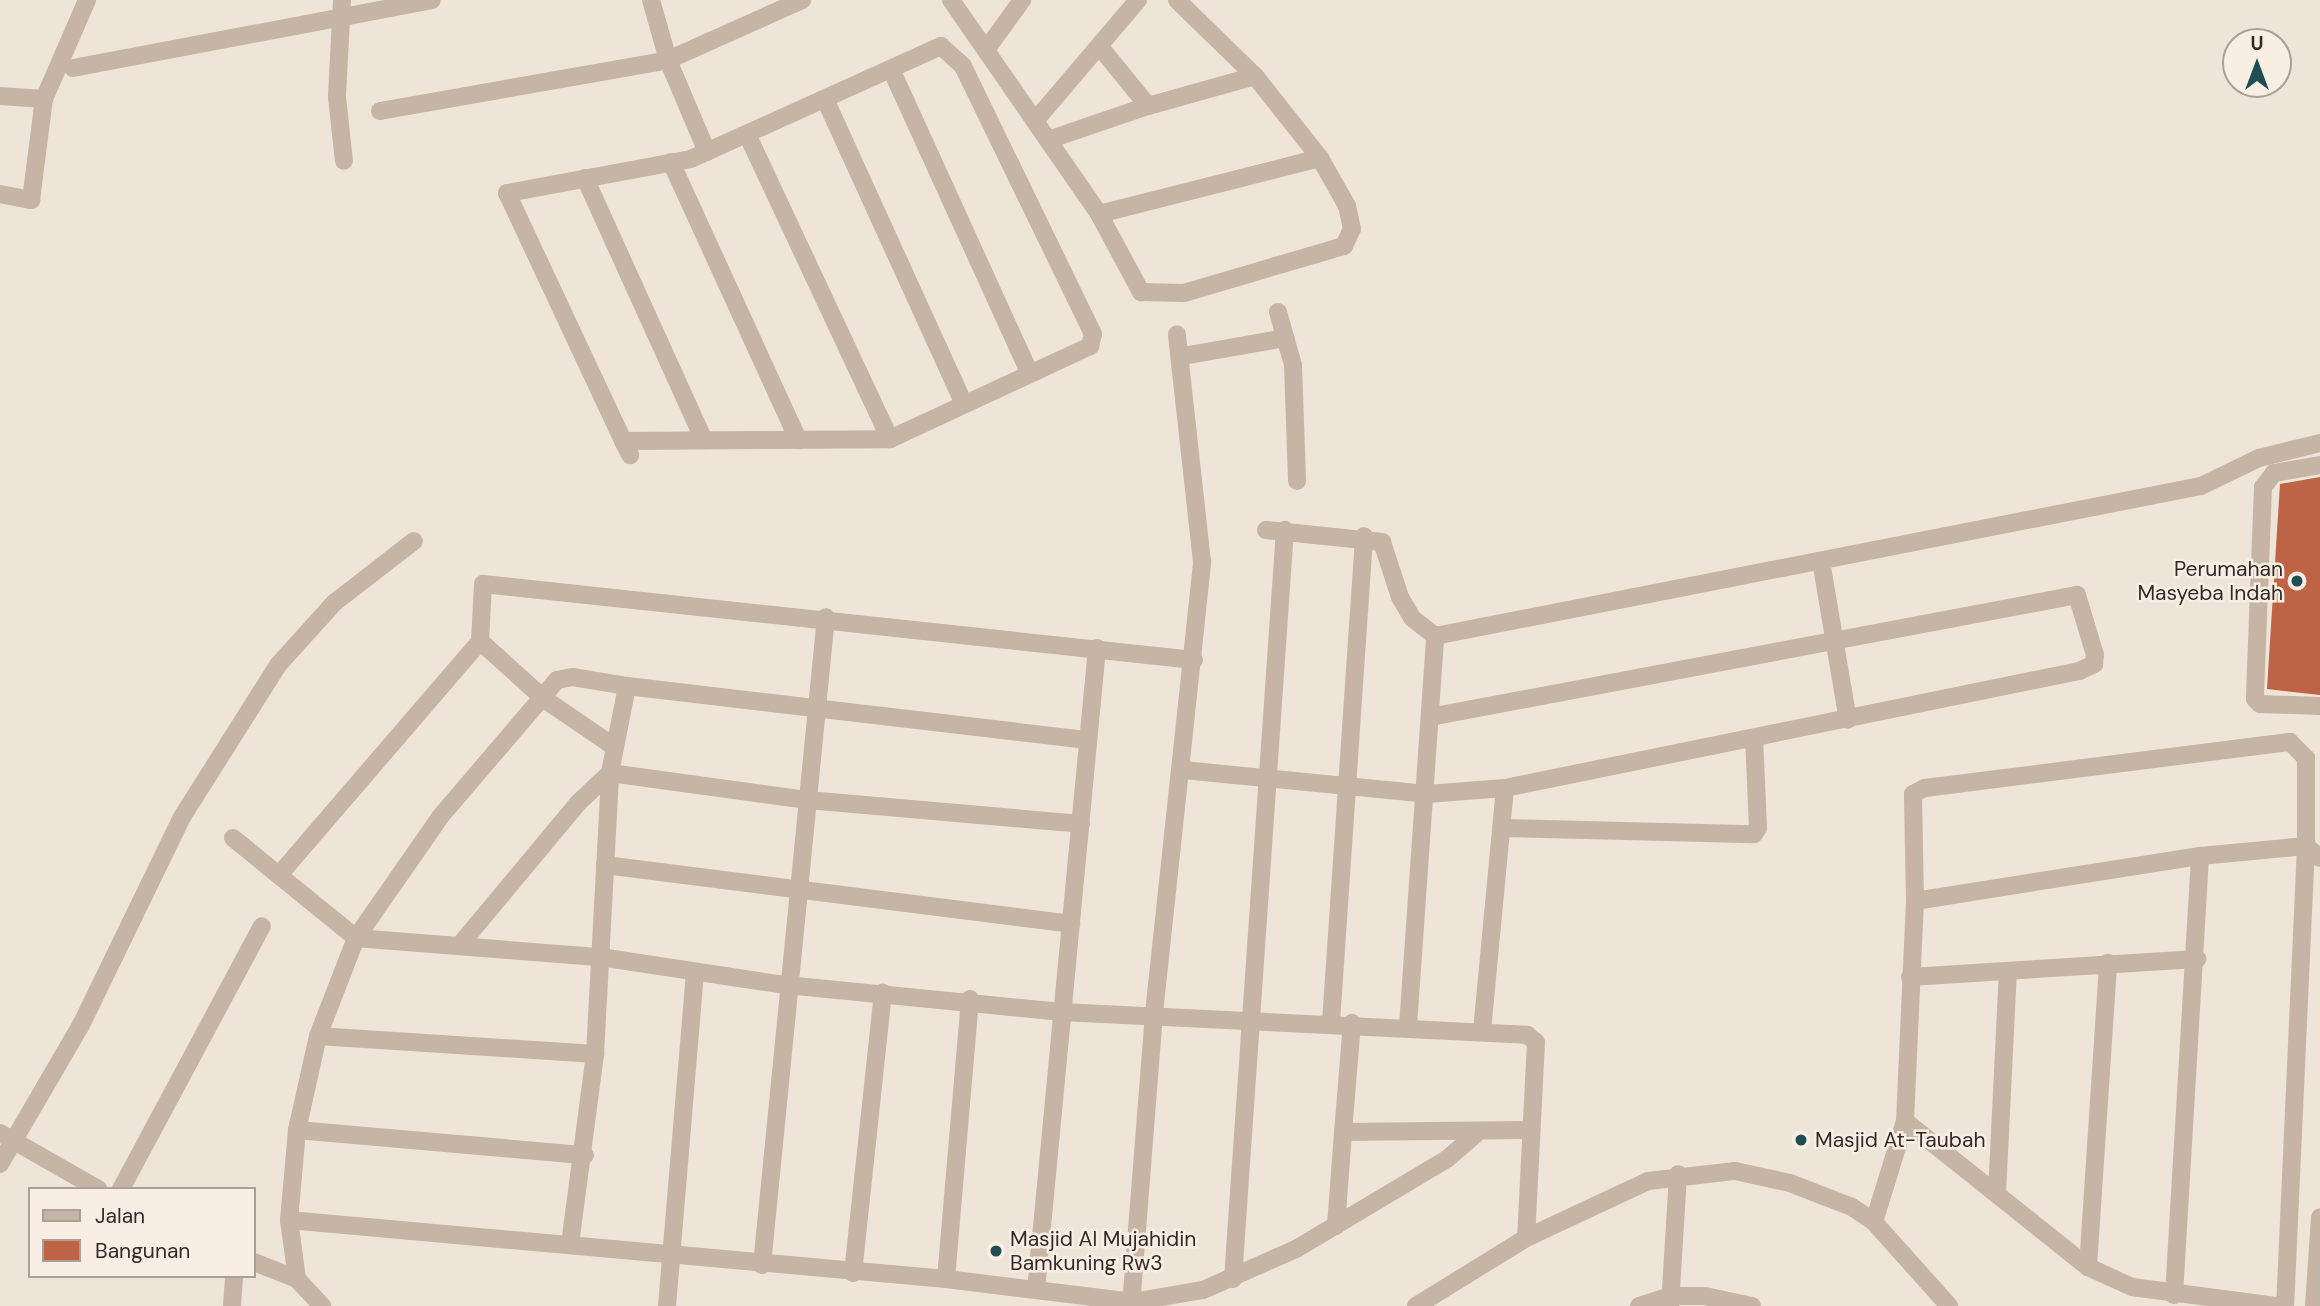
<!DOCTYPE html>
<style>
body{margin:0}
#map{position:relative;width:2320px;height:1306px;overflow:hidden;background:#efe4d8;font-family:"DM Sans",sans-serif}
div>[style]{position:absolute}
.building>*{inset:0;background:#bf6346}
.minor>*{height:18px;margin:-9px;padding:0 9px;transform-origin:9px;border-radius:9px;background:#c6b4a5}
.dots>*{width:19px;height:19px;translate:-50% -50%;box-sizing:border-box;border:4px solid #f8eee4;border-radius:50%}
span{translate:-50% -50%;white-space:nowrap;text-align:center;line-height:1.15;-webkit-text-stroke:5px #f8eee4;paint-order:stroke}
.poi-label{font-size:21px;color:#332a26}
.right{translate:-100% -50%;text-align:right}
.left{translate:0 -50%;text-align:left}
.legend{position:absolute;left:28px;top:1187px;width:228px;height:91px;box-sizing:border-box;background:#f8eee4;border:2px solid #a9a098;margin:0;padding:9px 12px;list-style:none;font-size:21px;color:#332a26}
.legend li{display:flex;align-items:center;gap:14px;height:35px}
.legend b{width:35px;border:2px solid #a9a098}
.north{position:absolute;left:2222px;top:28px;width:70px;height:70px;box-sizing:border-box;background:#f8eee4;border:2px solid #a9a098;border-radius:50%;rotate:0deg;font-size:19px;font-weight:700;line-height:28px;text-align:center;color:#332a26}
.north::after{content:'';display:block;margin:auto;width:24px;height:32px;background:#1e4e51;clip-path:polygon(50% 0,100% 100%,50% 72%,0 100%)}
</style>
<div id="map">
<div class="building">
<div style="clip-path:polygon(2320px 477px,2320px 695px,2267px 689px,2280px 484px)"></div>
</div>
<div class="minor">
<div style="left:342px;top:0;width:97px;rotate:93deg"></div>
<div style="left:337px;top:97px;width:64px;rotate:83.8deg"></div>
<div style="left:951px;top:0;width:260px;rotate:55.3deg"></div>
<div style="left:1099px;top:214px;width:89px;rotate:61.7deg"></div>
<div style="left:1141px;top:292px;width:43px;rotate:1.3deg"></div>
<div style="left:1184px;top:293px;width:167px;rotate:-16.4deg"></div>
<div style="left:1344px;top:246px;width:19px;rotate:-65deg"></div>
<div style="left:1352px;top:229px;width:24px;rotate:-102deg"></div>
<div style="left:1347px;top:206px;width:55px;rotate:-119.4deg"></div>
<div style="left:1177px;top:0;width:109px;rotate:44.3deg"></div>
<div style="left:986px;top:50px;width:62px;rotate:-54.2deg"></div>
<div style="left:73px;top:68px;width:365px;rotate:-10.7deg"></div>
<div style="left:891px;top:69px;width:335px;rotate:65.5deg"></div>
<div style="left:0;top:96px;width:44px;rotate:3.9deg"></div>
<div style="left:825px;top:99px;width:335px;rotate:65.5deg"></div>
<div style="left:380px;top:111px;width:292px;rotate:-10deg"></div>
<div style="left:668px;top:60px;width:62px;rotate:-105.8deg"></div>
<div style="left:1035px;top:121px;width:159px;rotate:-49.6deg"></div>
<div style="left:747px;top:134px;width:337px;rotate:64.9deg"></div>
<div style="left:1048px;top:140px;width:106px;rotate:-18.8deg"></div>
<div style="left:707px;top:152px;width:100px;rotate:-113deg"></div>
<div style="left:668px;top:60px;width:147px;rotate:-24.1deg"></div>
<div style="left:671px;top:162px;width:306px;rotate:65.4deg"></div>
<div style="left:585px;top:178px;width:288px;rotate:65.6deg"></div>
<div style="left:0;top:194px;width:32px;rotate:11deg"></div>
<div style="left:31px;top:200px;width:102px;rotate:-82.7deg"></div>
<div style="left:44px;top:99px;width:108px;rotate:-66.5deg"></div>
<div style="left:1099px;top:214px;width:228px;rotate:-14.2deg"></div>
<div style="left:1320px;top:158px;width:105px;rotate:-128.4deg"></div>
<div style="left:1255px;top:76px;width:111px;rotate:164.3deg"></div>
<div style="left:1148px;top:106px;width:76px;rotate:-129.1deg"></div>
<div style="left:1278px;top:312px;width:55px;rotate:74.2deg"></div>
<div style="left:1293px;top:365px;width:116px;rotate:88deg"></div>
<div style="left:1183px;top:356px;width:104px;rotate:-10deg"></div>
<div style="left:623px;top:441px;width:267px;rotate:-0.4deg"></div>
<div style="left:890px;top:439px;width:221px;rotate:-24.9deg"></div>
<div style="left:1090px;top:346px;width:12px;rotate:-76deg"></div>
<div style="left:1093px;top:334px;width:298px;rotate:-115.9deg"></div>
<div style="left:963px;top:66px;width:30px;rotate:-138deg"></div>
<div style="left:941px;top:46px;width:274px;rotate:155.7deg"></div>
<div style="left:691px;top:159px;width:187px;rotate:169.5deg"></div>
<div style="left:507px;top:193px;width:274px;rotate:64.9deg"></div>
<div style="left:623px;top:441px;width:16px;rotate:63deg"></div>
<div style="left:2320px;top:465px;width:47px;rotate:170.1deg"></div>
<div style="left:2274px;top:473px;width:18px;rotate:128deg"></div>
<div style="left:2263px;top:487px;width:212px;rotate:92.2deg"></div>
<div style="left:2255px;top:699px;width:7px;rotate:45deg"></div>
<div style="left:2260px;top:704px;width:60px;rotate:1.9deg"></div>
<div style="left:1266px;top:530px;width:117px;rotate:5.9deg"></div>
<div style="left:1382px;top:542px;width:58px;rotate:71.9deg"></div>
<div style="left:1400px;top:597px;width:24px;rotate:60deg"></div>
<div style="left:1412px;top:618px;width:29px;rotate:38deg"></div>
<div style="left:1435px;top:636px;width:781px;rotate:-11.08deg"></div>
<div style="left:2201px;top:486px;width:64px;rotate:-25.8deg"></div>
<div style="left:2259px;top:458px;width:63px;rotate:-13.8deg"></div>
<div style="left:1821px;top:561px;width:161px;rotate:80.4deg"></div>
<div style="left:613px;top:746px;width:85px;rotate:-145.6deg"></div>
<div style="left:543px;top:698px;width:85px;rotate:-137.9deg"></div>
<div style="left:480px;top:641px;width:57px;rotate:-87deg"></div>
<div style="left:483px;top:584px;width:715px;rotate:6.1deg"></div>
<div style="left:1183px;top:770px;width:245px;rotate:5.6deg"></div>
<div style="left:1427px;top:794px;width:78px;rotate:-4.4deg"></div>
<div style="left:1505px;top:788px;width:586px;rotate:-11.52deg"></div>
<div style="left:2079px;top:671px;width:17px;rotate:-25deg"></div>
<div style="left:2094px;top:664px;width:9px;rotate:-84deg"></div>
<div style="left:2095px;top:655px;width:63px;rotate:-106.7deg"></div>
<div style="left:2077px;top:595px;width:658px;rotate:169.32deg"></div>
<div style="left:610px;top:773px;width:200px;rotate:7.8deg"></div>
<div style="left:808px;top:800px;width:274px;rotate:5deg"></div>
<div style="left:1501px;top:828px;width:253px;rotate:1.4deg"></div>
<div style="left:1754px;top:834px;width:7px;rotate:-56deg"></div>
<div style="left:1758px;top:828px;width:90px;rotate:-92.5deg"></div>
<div style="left:233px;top:838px;width:159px;rotate:39.1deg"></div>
<div style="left:356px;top:938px;width:147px;rotate:-55.2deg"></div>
<div style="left:440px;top:817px;width:180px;rotate:-49.5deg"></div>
<div style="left:557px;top:680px;width:16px;rotate:-11deg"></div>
<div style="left:573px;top:677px;width:55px;rotate:9.5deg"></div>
<div style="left:605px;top:865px;width:470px;rotate:7.2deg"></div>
<div style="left:279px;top:875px;width:308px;rotate:-49.3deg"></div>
<div style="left:1915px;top:901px;width:289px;rotate:-9deg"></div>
<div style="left:2200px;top:856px;width:106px;rotate:-5.4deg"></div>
<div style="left:2306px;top:846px;width:18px;rotate:41deg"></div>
<div style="left:459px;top:946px;width:186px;rotate:-50.2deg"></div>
<div style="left:578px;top:803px;width:44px;rotate:-43.2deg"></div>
<div style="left:1910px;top:977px;width:288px;rotate:-3.6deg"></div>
<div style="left:1331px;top:1022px;width:487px;rotate:-86.1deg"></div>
<div style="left:1352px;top:1023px;width:109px;rotate:94.7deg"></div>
<div style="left:1343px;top:1132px;width:188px;rotate:-0.6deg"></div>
<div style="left:1408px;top:1026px;width:391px;rotate:-86deg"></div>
<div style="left:1482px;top:1031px;width:244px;rotate:-84.6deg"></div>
<div style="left:318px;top:1036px;width:278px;rotate:3.7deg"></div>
<div style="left:1905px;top:1121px;width:234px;rotate:38.6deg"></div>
<div style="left:2088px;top:1267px;width:48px;rotate:24.4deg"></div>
<div style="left:2132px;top:1287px;width:145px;rotate:7.5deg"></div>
<div style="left:297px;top:1130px;width:289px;rotate:5deg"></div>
<div style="left:0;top:1133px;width:113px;rotate:29.7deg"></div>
<div style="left:0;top:1164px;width:161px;rotate:-59.8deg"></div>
<div style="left:81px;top:1025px;width:231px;rotate:-64.1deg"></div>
<div style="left:182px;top:817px;width:180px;rotate:-57.7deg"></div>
<div style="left:278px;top:665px;width:84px;rotate:-47.9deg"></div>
<div style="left:334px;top:603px;width:101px;rotate:-37.8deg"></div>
<div style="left:121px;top:1189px;width:298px;rotate:-61.8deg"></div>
<div style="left:1997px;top:1194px;width:223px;rotate:-87.2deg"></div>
<div style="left:289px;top:1220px;width:660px;rotate:5.13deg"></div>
<div style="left:946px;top:1279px;width:187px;rotate:7deg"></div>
<div style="left:1132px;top:1302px;width:72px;rotate:-9.6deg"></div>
<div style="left:1203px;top:1290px;width:102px;rotate:-23.8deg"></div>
<div style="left:1296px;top:1249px;width:176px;rotate:-30.8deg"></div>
<div style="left:1447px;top:1159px;width:40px;rotate:-41deg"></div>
<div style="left:1874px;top:1222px;width:106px;rotate:-72.9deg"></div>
<div style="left:1905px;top:1121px;width:220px;rotate:-87.4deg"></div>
<div style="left:1915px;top:901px;width:107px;rotate:-91.1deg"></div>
<div style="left:1913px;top:794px;width:13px;rotate:-27deg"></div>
<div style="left:1925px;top:788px;width:368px;rotate:-7.2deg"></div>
<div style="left:2290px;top:742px;width:23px;rotate:45deg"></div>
<div style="left:2306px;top:758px;width:88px;rotate:90deg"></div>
<div style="left:2306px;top:846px;width:460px;rotate:92.6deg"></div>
<div style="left:1336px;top:1226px;width:94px;rotate:-85.7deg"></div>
<div style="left:570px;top:1244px;width:192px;rotate:-82.5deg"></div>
<div style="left:595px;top:1054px;width:281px;rotate:-86.9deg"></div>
<div style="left:610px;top:773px;width:89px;rotate:-78.9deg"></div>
<div style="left:627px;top:686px;width:464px;rotate:6.7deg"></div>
<div style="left:254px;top:1262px;width:46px;rotate:21.6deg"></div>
<div style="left:297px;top:1279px;width:37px;rotate:47deg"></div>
<div style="left:762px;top:1265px;width:651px;rotate:-84.36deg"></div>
<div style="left:2088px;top:1267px;width:305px;rotate:-86.2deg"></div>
<div style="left:853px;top:1273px;width:282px;rotate:-83.9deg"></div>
<div style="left:297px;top:1279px;width:60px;rotate:-97.7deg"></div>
<div style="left:289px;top:1220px;width:90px;rotate:-84.9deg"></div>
<div style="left:297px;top:1130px;width:96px;rotate:-77.4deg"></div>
<div style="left:318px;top:1036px;width:105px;rotate:-68.8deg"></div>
<div style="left:356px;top:938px;width:245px;rotate:4.5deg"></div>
<div style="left:600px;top:957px;width:188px;rotate:8.6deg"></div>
<div style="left:786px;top:985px;width:277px;rotate:5.6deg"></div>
<div style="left:1062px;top:1012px;width:466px;rotate:2.8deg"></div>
<div style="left:1527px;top:1035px;width:11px;rotate:38deg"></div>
<div style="left:1536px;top:1042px;width:196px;rotate:92.9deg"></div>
<div style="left:946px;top:1279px;width:281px;rotate:-85.1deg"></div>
<div style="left:1233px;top:1279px;width:751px;rotate:-86.03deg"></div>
<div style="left:1036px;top:1290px;width:645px;rotate:-84.57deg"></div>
<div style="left:2174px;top:1295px;width:440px;rotate:-86.6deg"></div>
<div style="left:232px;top:1306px;width:30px;rotate:-86deg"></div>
<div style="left:667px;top:1306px;width:333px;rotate:-85.2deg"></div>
<div style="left:1131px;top:1306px;width:294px;rotate:-85.5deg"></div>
<div style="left:1154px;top:1013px;width:454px;rotate:-83.9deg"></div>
<div style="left:1202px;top:562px;width:229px;rotate:-96.3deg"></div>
<div style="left:1416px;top:1306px;width:129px;rotate:-31.7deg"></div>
<div style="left:1526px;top:1238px;width:135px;rotate:-25deg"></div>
<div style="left:1648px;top:1181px;width:88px;rotate:-6.6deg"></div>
<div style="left:1735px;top:1171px;width:56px;rotate:12.3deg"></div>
<div style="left:1790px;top:1183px;width:66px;rotate:21.2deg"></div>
<div style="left:1852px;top:1207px;width:27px;rotate:34deg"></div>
<div style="left:1874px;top:1222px;width:113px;rotate:48.2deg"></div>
<div style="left:1639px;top:1306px;width:33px;rotate:-18deg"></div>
<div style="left:1670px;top:1296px;width:35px"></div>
<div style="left:1705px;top:1296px;width:48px;rotate:12deg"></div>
<div style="left:1670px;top:1306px;width:132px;rotate:-86.5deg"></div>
<div style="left:2314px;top:1306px;width:89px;rotate:-86.1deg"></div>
</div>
<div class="dots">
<div style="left:2297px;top:581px;background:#1e4e51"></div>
<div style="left:1801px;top:1140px;background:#1e4e51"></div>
<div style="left:996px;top:1251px;background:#1e4e51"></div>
</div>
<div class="poi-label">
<span class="right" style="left:2283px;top:581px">Perumahan<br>Masyeba Indah</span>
<span class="left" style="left:1815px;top:1140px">Masjid At-Taubah</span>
<span class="left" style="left:1010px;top:1251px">Masjid Al Mujahidin<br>Bamkuning Rw3</span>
</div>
<ul class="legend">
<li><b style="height:9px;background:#c6b4a5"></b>Jalan</li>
<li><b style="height:19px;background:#bf6346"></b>Bangunan</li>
</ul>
<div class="north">U</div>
</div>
